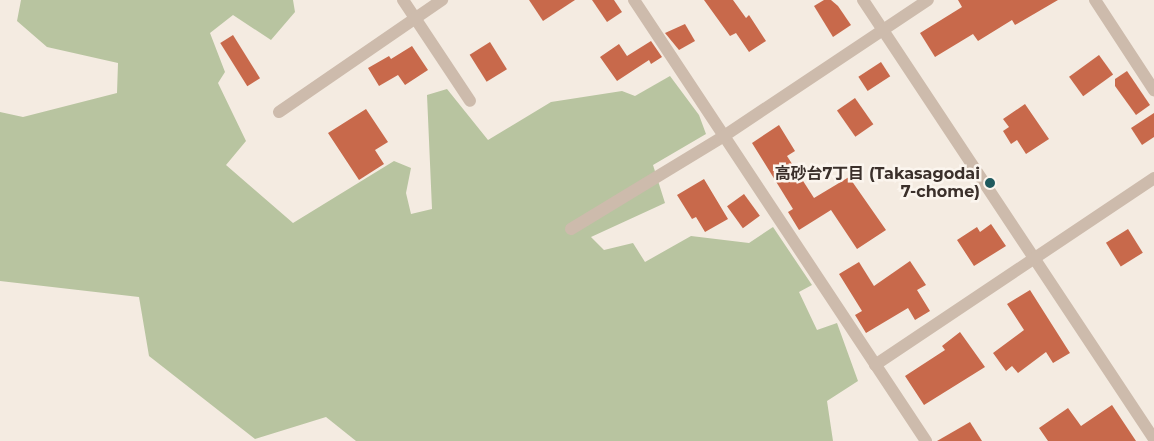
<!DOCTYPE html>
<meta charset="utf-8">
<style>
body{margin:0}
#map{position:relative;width:1154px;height:441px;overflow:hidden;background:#f4ebe1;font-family:Montserrat,"Noto Sans JP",sans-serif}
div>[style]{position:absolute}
.green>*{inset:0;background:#b8c4a0}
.building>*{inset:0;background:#c8694b;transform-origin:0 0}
.minor>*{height:12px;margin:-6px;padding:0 6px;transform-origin:6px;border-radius:6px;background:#cdbbac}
.dots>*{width:14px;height:14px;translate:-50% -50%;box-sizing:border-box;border:2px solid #fbf5ee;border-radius:50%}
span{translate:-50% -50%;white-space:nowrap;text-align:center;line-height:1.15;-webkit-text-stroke:5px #fbf5ee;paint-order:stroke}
.poi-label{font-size:16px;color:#3b302b;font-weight:700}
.right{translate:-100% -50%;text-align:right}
</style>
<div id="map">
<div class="green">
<div style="clip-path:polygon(21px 0,293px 0,295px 12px,271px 40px,233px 15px,210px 33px,225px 72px,218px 83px,246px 141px,226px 165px,293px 223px,394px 161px,411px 168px,406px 193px,411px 214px,432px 209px,427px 95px,447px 89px,488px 140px,551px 102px,622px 91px,635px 96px,670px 76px,699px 115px,706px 134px,653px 165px,665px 203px,591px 237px,604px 250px,633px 243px,645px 262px,691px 236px,749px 243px,773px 227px,812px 285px,799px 292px,817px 330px,837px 323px,858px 381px,827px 401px,833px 441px,356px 441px,326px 417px,255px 439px,149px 356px,139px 297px,0 281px,0 112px,23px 117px,117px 93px,118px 63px,47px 47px,17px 21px)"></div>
</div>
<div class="building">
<div style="clip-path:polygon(529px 0,575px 0,543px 21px)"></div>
<div style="clip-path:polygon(592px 0,614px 0,622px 12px,607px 22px)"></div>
<div style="clip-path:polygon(704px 0,733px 0,746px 18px,749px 15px,766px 41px,749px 52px,736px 33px,730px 36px)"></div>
<div style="clip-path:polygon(824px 0,831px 0,838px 6px,851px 25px,833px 37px,814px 6px)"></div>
<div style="clip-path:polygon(958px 0,1058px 0,1015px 25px,1012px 20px,978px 41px,973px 34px,935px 57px,920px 33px,962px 7px)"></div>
<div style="clip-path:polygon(685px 24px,695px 41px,679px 50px,665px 33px)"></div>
<div style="left:233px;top:35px;width:51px;height:15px;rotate:58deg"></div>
<div style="clip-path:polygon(651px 41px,662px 57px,651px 64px,649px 60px,617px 81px,600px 57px,619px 44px,627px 56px)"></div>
<div style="left:490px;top:42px;width:32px;height:24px;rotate:58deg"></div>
<div style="clip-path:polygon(412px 46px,428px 70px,405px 85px,398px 75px,379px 86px,368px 68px,389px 56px,391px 59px)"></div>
<div style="left:1099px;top:55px;width:24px;height:37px;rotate:54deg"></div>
<div style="left:881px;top:62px;width:17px;height:27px;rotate:57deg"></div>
<div style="clip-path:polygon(1127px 71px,1150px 105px,1136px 115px,1115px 86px,1115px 79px)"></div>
<div style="left:855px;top:98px;width:32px;height:22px;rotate:55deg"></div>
<div style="clip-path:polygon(1025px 104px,1049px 139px,1026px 154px,1017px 140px,1011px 144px,1003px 131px,1009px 127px,1003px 119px)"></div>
<div style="clip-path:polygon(366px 109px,388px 142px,375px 150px,384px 164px,359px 180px,328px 133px)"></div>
<div style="clip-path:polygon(1154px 113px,1154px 137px,1142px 145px,1131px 128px)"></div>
<div style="clip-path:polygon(779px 125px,795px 151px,787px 156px,814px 198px,849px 177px,886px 230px,857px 249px,831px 210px,799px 230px,788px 212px,793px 209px,752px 143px)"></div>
<div style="clip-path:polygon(704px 179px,728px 219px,705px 232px,696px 217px,692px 219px,677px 195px)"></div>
<div style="left:744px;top:194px;width:27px;height:21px;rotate:54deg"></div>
<div style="clip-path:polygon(991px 224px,1006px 246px,974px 266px,957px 240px,977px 227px,980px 232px)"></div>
<div style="left:1128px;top:229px;width:28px;height:26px;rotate:58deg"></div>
<div style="clip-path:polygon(910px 261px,926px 285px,917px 290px,930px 311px,915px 320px,908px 308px,866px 333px,855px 315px,862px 311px,839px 274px,859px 262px,874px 286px)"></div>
<div style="clip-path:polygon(1030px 290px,1070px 353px,1053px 363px,1046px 352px,1018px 373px,1012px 366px,1006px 371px,993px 353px,1024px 330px,1007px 304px)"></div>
<div style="clip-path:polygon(960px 332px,985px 367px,924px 405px,905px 376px,945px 350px,942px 346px)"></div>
<div style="clip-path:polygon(1112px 405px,1136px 441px,1048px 441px,1039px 428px,1068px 408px,1081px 426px)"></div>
<div style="clip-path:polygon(970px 422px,982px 441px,937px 441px)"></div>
</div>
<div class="minor">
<div style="left:403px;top:0;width:121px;rotate:56.4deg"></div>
<div style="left:634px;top:0;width:529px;rotate:56.49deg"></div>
<div style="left:863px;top:0;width:527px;rotate:56.46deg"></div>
<div style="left:1095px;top:0;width:108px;rotate:56.8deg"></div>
<div style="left:279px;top:112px;width:198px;rotate:-34.5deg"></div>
<div style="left:571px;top:229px;width:179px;rotate:-31.3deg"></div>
<div style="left:724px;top:136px;width:245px;rotate:-33.7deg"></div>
<div style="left:875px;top:365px;width:336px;rotate:-33.8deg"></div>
</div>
<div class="dots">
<div style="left:990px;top:183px;background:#1f5a5e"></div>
</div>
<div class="poi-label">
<span class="right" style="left:980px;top:183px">高砂台7丁目 (Takasagodai<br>7-chome)</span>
</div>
</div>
